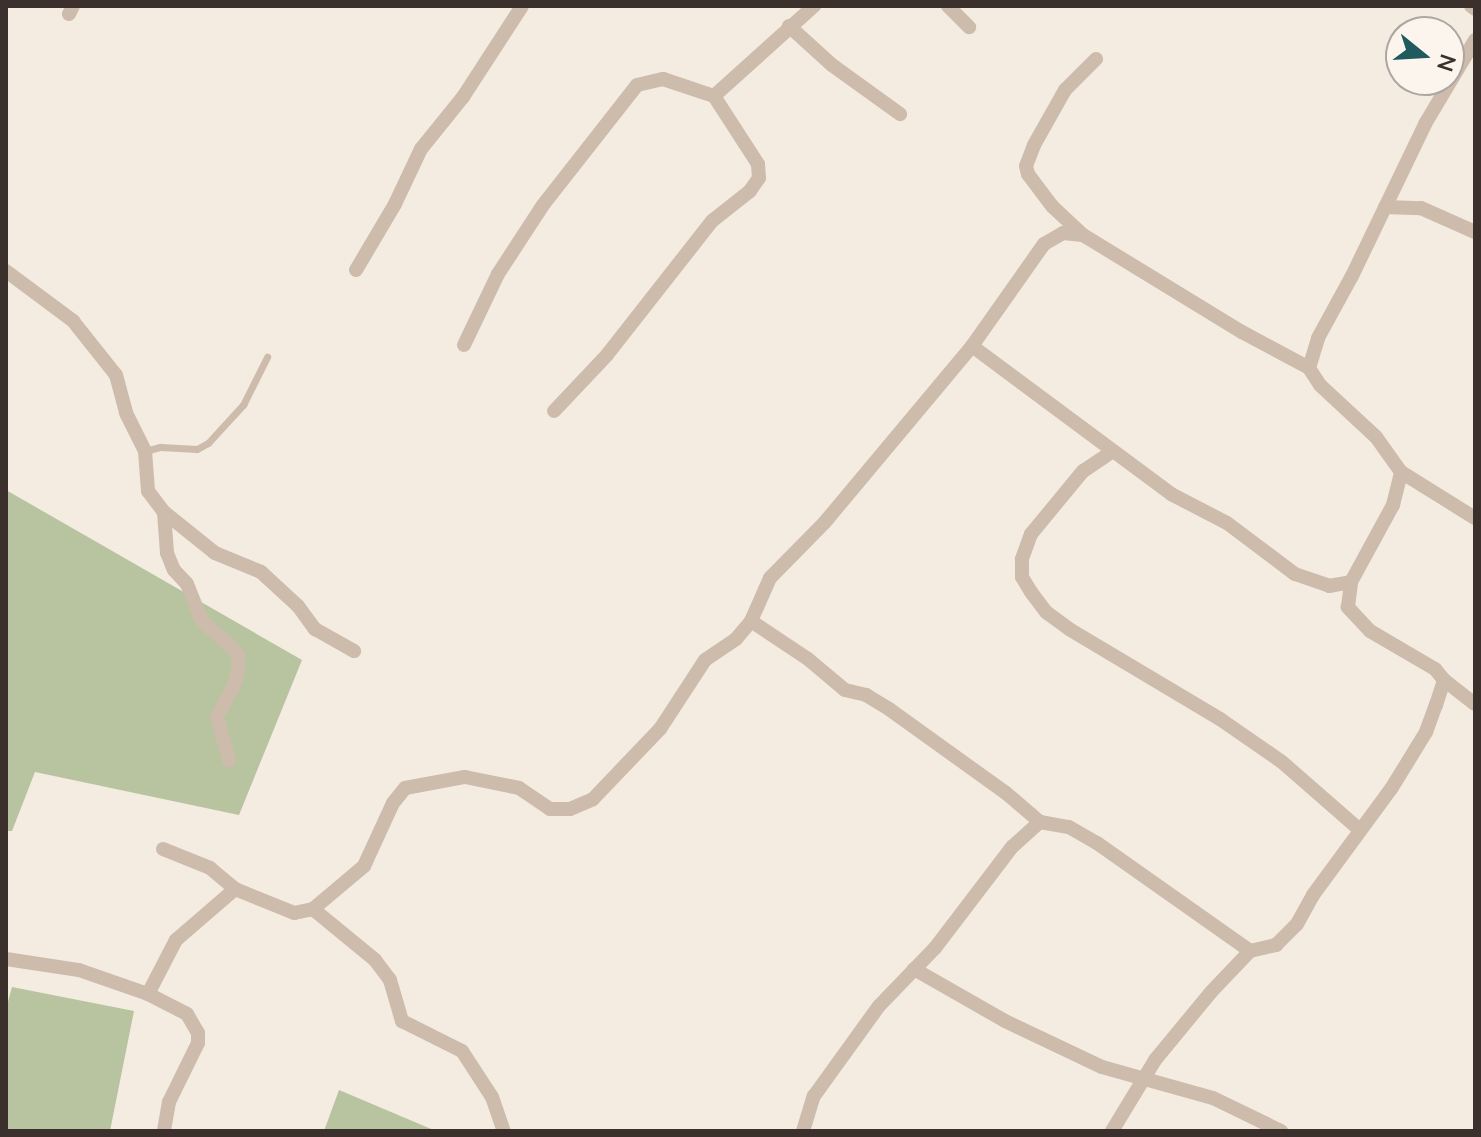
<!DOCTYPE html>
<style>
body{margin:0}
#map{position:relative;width:1481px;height:1137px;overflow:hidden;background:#f4ebe1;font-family:"Nunito Sans",sans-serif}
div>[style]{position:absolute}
.green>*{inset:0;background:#b8c4a0}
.lane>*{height:7px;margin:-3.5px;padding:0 3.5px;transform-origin:3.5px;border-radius:3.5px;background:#cdbbac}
.street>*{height:14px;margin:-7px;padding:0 7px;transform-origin:7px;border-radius:7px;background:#cdbbac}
span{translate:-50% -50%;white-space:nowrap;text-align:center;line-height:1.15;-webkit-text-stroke:7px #fbf5ee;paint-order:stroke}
.frame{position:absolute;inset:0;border:8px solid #3b302b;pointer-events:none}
.north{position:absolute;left:1385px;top:16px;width:80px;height:80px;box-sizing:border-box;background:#fbf5ee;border:2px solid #aea6a0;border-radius:50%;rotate:108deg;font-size:22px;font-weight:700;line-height:32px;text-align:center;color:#3b302b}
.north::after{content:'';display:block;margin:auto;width:28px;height:36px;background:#1f5a5e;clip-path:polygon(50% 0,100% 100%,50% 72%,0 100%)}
</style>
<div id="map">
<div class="green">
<div style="clip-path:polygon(6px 490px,302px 660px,239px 815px,35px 772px,12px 831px,6px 831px)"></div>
<div style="clip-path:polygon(12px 987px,134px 1011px,110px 1131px,6px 1131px,6px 1009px)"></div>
<div style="clip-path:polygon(339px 1090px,436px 1131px,324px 1131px)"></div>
</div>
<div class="lane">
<div style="left:145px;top:451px;width:16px;rotate:-15deg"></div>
<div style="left:160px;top:447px;width:37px;rotate:3deg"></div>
<div style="left:197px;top:449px;width:13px;rotate:-29deg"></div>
<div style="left:208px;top:443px;width:52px;rotate:-47.4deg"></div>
<div style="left:243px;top:405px;width:54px;rotate:-63.4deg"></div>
</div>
<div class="street">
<div style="left:948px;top:6px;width:30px;rotate:45deg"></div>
<div style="left:1471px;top:6px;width:5px;rotate:37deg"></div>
<div style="left:69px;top:14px;width:9px;rotate:-63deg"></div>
<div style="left:789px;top:26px;width:58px;rotate:42.2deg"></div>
<div style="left:832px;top:65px;width:84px;rotate:35.8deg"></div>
<div style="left:714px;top:96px;width:135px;rotate:-42deg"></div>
<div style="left:1385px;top:207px;width:36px;rotate:2deg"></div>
<div style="left:1421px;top:208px;width:59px;rotate:24deg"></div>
<div style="left:1083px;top:235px;width:42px;rotate:-136.9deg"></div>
<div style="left:1052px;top:206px;width:40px;rotate:-127deg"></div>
<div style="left:1028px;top:174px;width:8px;rotate:-104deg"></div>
<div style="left:1026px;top:166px;width:22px;rotate:-69deg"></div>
<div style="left:1034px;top:145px;width:63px;rotate:-60.6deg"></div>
<div style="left:1065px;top:90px;width:44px;rotate:-45deg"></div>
<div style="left:356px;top:270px;width:77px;rotate:-59.4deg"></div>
<div style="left:395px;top:204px;width:61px;rotate:-64.7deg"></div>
<div style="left:421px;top:149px;width:67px;rotate:-51.1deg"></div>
<div style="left:463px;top:97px;width:108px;rotate:-57deg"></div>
<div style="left:6px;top:271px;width:84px;rotate:36.7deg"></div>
<div style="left:73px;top:321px;width:69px;rotate:51.5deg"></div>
<div style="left:116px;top:375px;width:39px;rotate:75deg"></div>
<div style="left:126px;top:413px;width:42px;rotate:63.4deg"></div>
<div style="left:145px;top:451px;width:40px;rotate:85.7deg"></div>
<div style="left:148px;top:491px;width:26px;rotate:53deg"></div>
<div style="left:164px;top:512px;width:65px;rotate:38.8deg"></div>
<div style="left:215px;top:553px;width:50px;rotate:22.4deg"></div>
<div style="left:261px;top:572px;width:50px;rotate:42.6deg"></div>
<div style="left:298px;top:606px;width:29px;rotate:54deg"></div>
<div style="left:315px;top:629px;width:45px;rotate:29.4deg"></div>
<div style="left:464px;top:345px;width:79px;rotate:-64.4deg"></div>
<div style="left:498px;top:274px;width:82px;rotate:-56.9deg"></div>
<div style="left:543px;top:205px;width:152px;rotate:-51.9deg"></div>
<div style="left:637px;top:85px;width:27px;rotate:-13deg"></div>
<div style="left:663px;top:79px;width:54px;rotate:18.4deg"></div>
<div style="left:714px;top:96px;width:81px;rotate:57.1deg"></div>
<div style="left:758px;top:164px;width:14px;rotate:86deg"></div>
<div style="left:759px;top:178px;width:16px;rotate:125deg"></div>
<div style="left:750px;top:191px;width:48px;rotate:141.7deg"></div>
<div style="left:712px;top:221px;width:170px;rotate:128.1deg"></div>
<div style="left:607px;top:355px;width:77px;rotate:133.4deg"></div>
<div style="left:972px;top:346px;width:248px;rotate:36.6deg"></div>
<div style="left:1171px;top:494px;width:63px;rotate:27.4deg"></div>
<div style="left:1227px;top:523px;width:85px;rotate:36.9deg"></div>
<div style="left:1295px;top:574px;width:36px;rotate:19deg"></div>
<div style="left:1329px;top:586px;width:22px;rotate:-10deg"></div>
<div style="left:1113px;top:451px;width:36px;rotate:146deg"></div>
<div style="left:1083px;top:471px;width:82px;rotate:129.5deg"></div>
<div style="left:1031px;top:534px;width:27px;rotate:110deg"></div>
<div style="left:1022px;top:559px;width:18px;rotate:90deg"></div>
<div style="left:1022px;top:577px;width:17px;rotate:59deg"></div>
<div style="left:1031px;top:592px;width:25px;rotate:53deg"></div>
<div style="left:1046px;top:612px;width:29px;rotate:36deg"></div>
<div style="left:1069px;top:629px;width:176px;rotate:30.8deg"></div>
<div style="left:1220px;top:719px;width:75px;rotate:34.7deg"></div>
<div style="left:1282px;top:762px;width:103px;rotate:41.1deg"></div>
<div style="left:1401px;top:472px;width:87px;rotate:31.9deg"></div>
<div style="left:164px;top:512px;width:41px;rotate:85.8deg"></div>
<div style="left:167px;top:553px;width:18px;rotate:68deg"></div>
<div style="left:174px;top:570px;width:19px;rotate:47deg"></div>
<div style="left:187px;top:584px;width:40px;rotate:68deg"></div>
<div style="left:202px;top:621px;width:44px;rotate:41.3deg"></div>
<div style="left:235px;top:650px;width:9px;rotate:63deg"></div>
<div style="left:239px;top:658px;width:23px;rotate:97deg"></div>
<div style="left:236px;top:681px;width:41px;rotate:117.8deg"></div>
<div style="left:217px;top:717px;width:45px;rotate:74.4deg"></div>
<div style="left:751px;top:621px;width:69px;rotate:33.7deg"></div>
<div style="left:808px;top:659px;width:48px;rotate:40deg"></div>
<div style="left:845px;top:690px;width:22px;rotate:13deg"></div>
<div style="left:866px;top:695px;width:27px;rotate:31deg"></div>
<div style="left:889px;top:709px;width:144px;rotate:35.7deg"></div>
<div style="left:1006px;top:793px;width:45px;rotate:40.5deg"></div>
<div style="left:1444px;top:680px;width:39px;rotate:38deg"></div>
<div style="left:163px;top:849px;width:51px;rotate:22deg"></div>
<div style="left:210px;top:868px;width:33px;rotate:40deg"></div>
<div style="left:235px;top:889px;width:64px;rotate:22.1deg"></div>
<div style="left:294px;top:913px;width:19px;rotate:-12deg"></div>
<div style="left:313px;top:909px;width:67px;rotate:-40.1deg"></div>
<div style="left:364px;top:866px;width:69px;rotate:-65.3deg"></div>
<div style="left:393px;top:803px;width:19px;rotate:-51deg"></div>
<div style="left:405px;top:788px;width:61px;rotate:-10.4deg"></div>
<div style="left:465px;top:777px;width:55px;rotate:11.5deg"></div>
<div style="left:519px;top:788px;width:37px;rotate:34deg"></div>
<div style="left:550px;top:809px;width:20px"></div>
<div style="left:570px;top:809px;width:25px;rotate:-23deg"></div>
<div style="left:593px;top:799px;width:97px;rotate:-46.3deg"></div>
<div style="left:660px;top:729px;width:82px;rotate:-56.9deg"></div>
<div style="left:705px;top:660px;width:37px;rotate:-34deg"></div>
<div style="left:736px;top:639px;width:23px;rotate:-50deg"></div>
<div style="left:751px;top:621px;width:47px;rotate:-66.2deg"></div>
<div style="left:770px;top:578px;width:78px;rotate:-45.5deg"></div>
<div style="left:825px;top:522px;width:229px;rotate:-50.1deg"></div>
<div style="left:972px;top:346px;width:125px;rotate:-54.8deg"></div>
<div style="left:1044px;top:244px;width:22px;rotate:-30deg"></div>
<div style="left:1063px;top:233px;width:20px;rotate:6deg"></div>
<div style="left:1083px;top:235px;width:186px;rotate:31.4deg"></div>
<div style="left:1242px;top:332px;width:76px;rotate:28.2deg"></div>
<div style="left:313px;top:909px;width:80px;rotate:39.4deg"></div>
<div style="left:375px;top:960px;width:25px;rotate:53deg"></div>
<div style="left:390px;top:980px;width:43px;rotate:73.7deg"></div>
<div style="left:402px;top:1021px;width:67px;rotate:26.6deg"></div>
<div style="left:462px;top:1051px;width:55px;rotate:56.9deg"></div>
<div style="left:492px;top:1097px;width:36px;rotate:71deg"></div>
<div style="left:6px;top:959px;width:74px;rotate:8.6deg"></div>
<div style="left:79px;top:970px;width:73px;rotate:19.2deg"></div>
<div style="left:148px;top:994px;width:44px;rotate:27.1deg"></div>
<div style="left:187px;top:1014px;width:22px;rotate:60deg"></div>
<div style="left:198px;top:1033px;width:10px;rotate:90deg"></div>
<div style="left:198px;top:1043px;width:66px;rotate:116.2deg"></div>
<div style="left:169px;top:1102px;width:29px;rotate:100deg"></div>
<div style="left:914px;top:969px;width:105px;rotate:29.7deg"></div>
<div style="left:1005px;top:1021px;width:107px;rotate:25.4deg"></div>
<div style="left:1102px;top:1067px;width:115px;rotate:15.6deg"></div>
<div style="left:1213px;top:1098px;width:76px;rotate:25.9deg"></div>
<div style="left:148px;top:994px;width:61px;rotate:-62.6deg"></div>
<div style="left:176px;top:940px;width:78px;rotate:-40.8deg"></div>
<div style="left:803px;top:1131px;width:37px;rotate:-73deg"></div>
<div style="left:814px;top:1096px;width:111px;rotate:-54.2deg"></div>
<div style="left:879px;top:1006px;width:81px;rotate:-46deg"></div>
<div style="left:935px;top:948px;width:127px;rotate:-52.7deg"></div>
<div style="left:1012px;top:847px;width:38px;rotate:-42deg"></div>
<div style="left:1040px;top:822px;width:29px;rotate:10deg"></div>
<div style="left:1069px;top:827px;width:32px;rotate:30deg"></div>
<div style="left:1097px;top:843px;width:187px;rotate:35.2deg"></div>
<div style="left:1112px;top:1131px;width:83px;rotate:-58.8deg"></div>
<div style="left:1155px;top:1060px;width:88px;rotate:-50.5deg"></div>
<div style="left:1211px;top:992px;width:57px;rotate:-46.4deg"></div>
<div style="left:1250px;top:951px;width:27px;rotate:-13deg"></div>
<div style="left:1276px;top:945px;width:30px;rotate:-45deg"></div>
<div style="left:1297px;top:924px;width:33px;rotate:-61deg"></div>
<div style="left:1313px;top:895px;width:132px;rotate:-53.7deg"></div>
<div style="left:1391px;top:789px;width:67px;rotate:-58.4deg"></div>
<div style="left:1426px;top:732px;width:29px;rotate:-70deg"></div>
<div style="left:1436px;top:705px;width:26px;rotate:-72deg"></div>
<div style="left:1444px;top:680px;width:14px;rotate:-129deg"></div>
<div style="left:1435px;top:669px;width:75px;rotate:-149.7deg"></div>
<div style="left:1370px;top:631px;width:33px;rotate:-133deg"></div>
<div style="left:1348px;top:607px;width:25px;rotate:-83deg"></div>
<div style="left:1351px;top:582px;width:88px;rotate:-61.4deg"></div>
<div style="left:1393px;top:505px;width:34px;rotate:-76deg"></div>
<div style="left:1401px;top:472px;width:43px;rotate:-125.5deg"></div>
<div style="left:1376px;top:437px;width:76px;rotate:-137.1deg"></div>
<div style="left:1320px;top:385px;width:20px;rotate:-123deg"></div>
<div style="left:1309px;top:368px;width:31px;rotate:-73deg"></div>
<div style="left:1318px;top:338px;width:71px;rotate:-61.3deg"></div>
<div style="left:1352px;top:276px;width:169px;rotate:-64.3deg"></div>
<div style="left:1425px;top:124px;width:98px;rotate:-59.2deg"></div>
</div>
<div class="frame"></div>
<div class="north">N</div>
</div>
